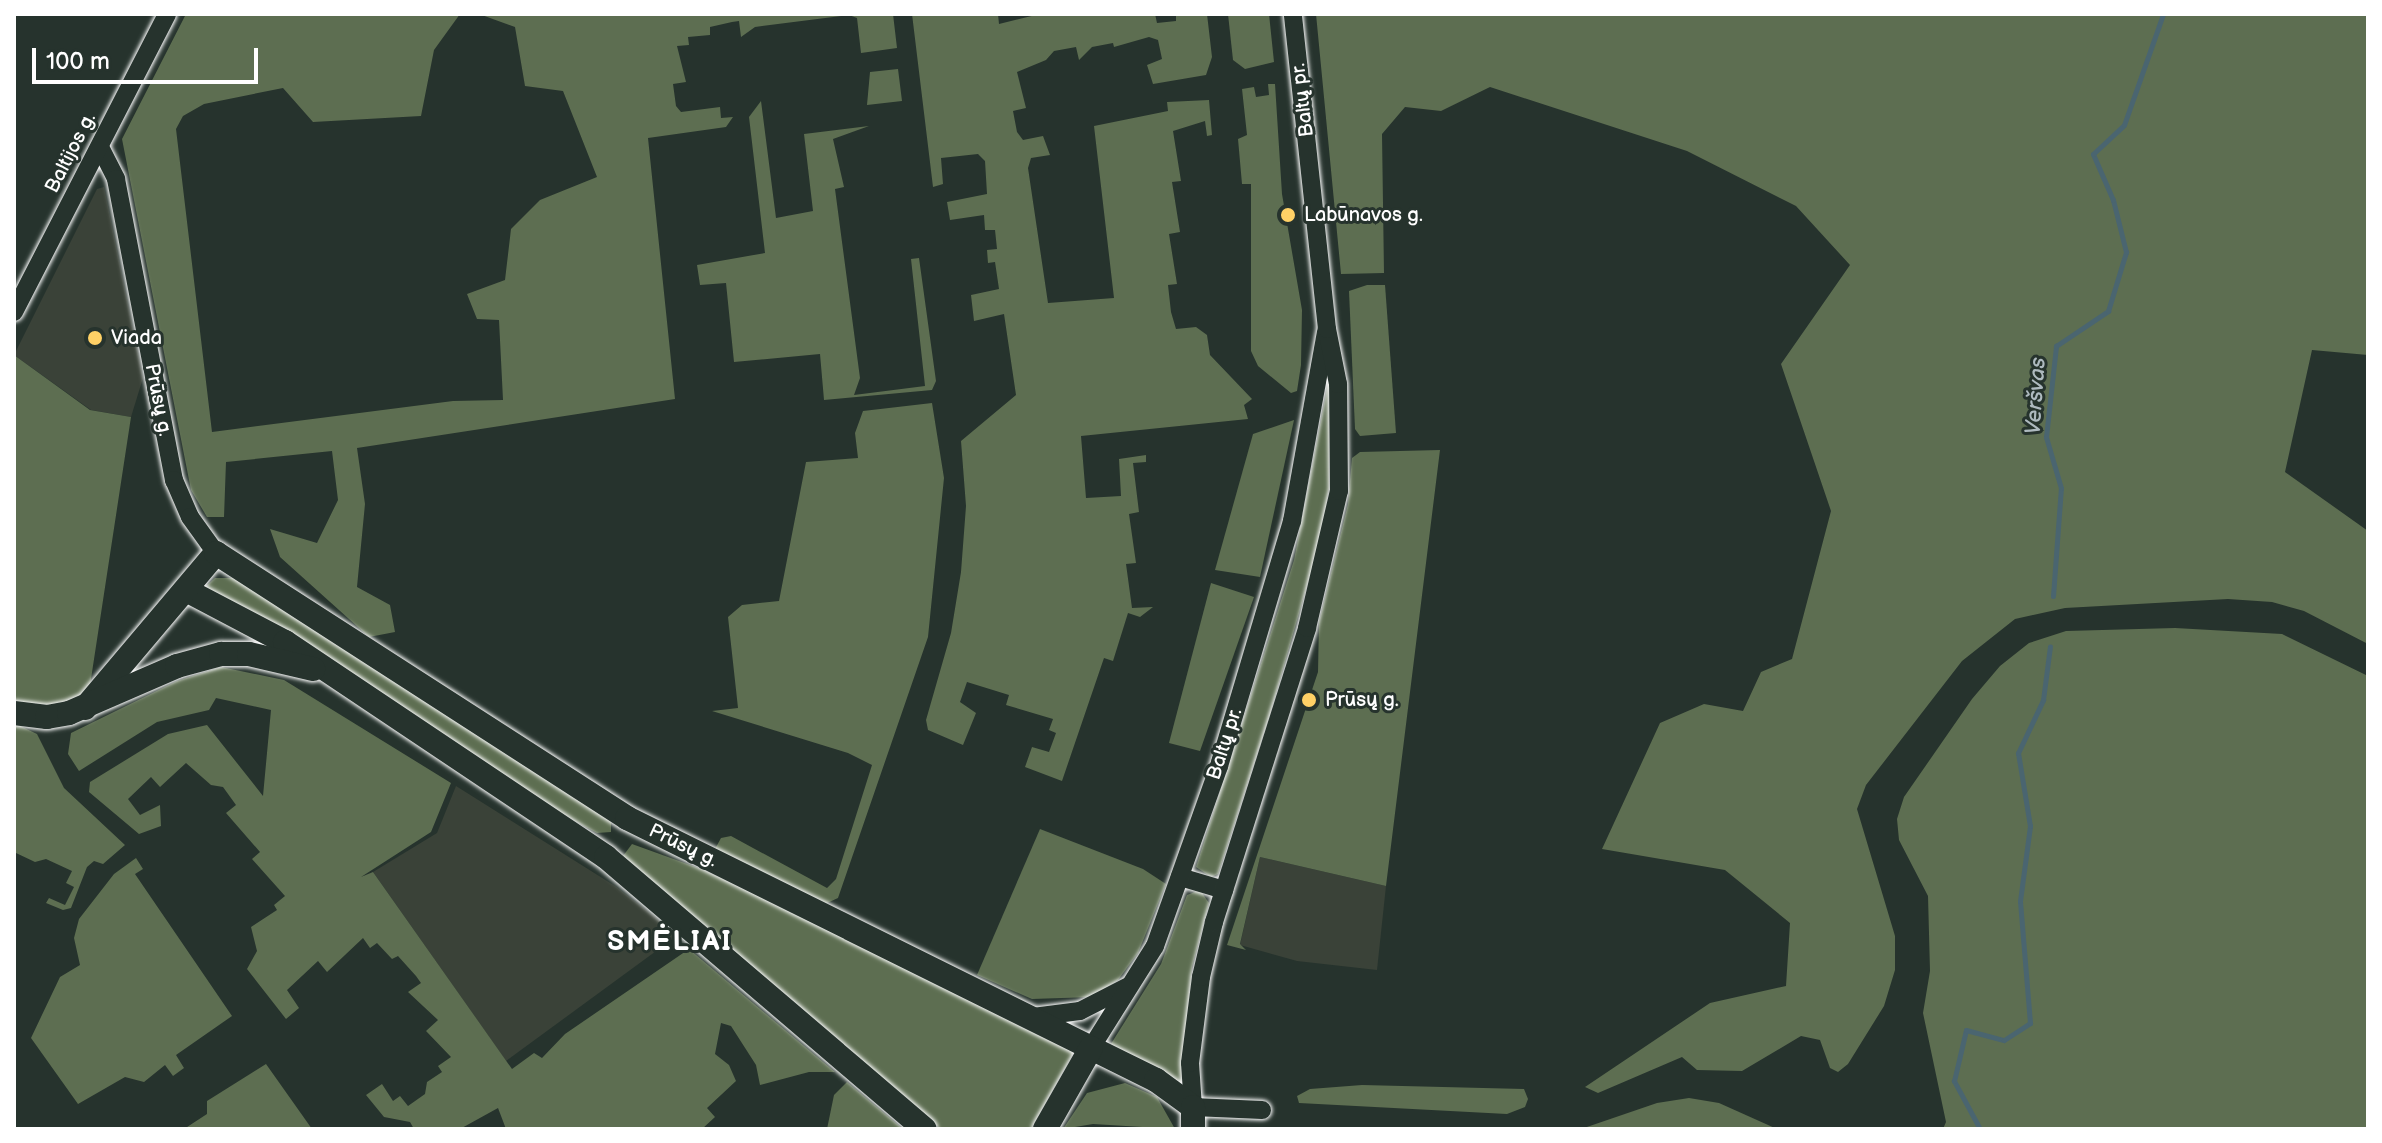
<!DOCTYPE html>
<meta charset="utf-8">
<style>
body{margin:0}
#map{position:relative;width:2382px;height:1143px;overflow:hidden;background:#26332d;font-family:"Balsamiq Sans",sans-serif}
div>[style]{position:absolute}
.built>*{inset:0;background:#3a4238}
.green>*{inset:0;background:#5d6e51}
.stream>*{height:5px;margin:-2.5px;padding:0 2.5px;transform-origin:2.5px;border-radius:2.5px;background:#4a6570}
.roads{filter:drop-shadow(0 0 2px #fff) drop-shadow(0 0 2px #fff)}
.minor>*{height:18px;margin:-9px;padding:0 9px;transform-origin:9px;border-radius:9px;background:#26332d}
.major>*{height:24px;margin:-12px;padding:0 12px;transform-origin:12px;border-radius:12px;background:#26332d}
.dots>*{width:22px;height:22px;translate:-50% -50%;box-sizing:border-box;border:4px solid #26332d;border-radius:50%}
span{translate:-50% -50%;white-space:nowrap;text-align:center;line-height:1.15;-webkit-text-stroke:6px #26332d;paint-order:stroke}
.street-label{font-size:20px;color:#fff}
.poi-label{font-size:20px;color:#fff}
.left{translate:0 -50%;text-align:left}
.water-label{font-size:22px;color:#aebabf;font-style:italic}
.district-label{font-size:28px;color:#fff;font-weight:700;letter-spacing:2px}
.frame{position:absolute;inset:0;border:16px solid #fff;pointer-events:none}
.scale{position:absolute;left:32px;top:48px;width:226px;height:36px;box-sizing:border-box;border:4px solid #fff;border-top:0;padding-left:10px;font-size:24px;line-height:28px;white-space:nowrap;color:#fff;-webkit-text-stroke:6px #26332d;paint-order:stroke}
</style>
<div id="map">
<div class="built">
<div style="clip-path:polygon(104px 187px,143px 378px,131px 417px,91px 410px,14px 355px,97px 189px)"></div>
<div style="clip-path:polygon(456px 786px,615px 886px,678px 935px,506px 1061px,373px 872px,437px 833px)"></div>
<div style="clip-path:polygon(1260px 857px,1386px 886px,1377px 970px,1297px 961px,1240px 945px)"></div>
</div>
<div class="green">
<div style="clip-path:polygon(186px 14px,460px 14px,434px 50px,421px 116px,313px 122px,283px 88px,204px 104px,183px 116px,176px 129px,212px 432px,453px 401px,503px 400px,499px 320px,477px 319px,467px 294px,505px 280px,511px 229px,540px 200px,597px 177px,563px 91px,525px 86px,515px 27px,479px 14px,893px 14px,897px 48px,861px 53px,857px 18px,849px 15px,755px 27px,741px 37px,739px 21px,732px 22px,710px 27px,710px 35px,688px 37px,689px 45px,677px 46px,686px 82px,673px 84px,676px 106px,681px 112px,720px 107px,721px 118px,733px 117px,726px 127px,648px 138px,675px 399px,357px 448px,365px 504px,357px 587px,390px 605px,395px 632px,369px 637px,280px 557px,270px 529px,317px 543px,338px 500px,332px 451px,226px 462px,224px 517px,207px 517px,191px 490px,122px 139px)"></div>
<div style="clip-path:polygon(912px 14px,998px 14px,999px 24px,1040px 14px,1155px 14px,1157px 23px,1176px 21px,1176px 14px,1207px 14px,1212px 57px,1206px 75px,1153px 84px,1147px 65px,1162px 59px,1158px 40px,1149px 37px,1114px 47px,1113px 43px,1092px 47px,1079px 60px,1076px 47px,1054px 51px,1046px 60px,1017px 72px,1026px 108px,1013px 111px,1017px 132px,1023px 140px,1043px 136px,1050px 155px,1031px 158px,1028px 168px,1048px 303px,1114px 298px,1094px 126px,1168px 111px,1167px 102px,1209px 100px,1212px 135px,1207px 136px,1205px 121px,1173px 131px,1181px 181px,1172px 182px,1180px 232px,1169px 234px,1177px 284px,1168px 285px,1171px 312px,1176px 329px,1196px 327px,1207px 335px,1210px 355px,1252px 399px,1244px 405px,1248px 419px,1081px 436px,1086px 498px,1121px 496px,1119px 459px,1146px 455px,1146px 462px,1133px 463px,1139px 512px,1129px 514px,1136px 563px,1126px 564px,1132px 608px,1153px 607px,1140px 617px,1128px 613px,1113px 661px,1104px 658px,1062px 781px,1025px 767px,1032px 747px,1049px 752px,1056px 733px,1049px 730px,1053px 719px,1006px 705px,1009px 695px,967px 682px,960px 702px,976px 713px,963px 745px,928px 730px,926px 720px,951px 633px,961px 572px,966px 506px,961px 441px,1016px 395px,1004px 314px,974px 321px,971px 295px,999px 289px,995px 262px,988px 263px,987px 250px,997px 249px,995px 230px,985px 230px,984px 215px,950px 220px,947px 202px,987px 194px,985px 161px,978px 154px,941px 158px,943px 184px,933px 187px)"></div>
<div style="clip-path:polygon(1228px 14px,1269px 14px,1274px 62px,1245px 69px,1233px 60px)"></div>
<div style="clip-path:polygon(1316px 14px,2368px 14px,2368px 355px,2312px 350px,2285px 472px,2368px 531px,2368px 644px,2304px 611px,2272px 602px,2228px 599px,2065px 608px,2015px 619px,1962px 661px,1866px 785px,1857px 809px,1895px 936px,1895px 970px,1884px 1006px,1848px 1064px,1838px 1072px,1830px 1068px,1820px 1040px,1801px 1036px,1742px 1071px,1697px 1070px,1682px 1057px,1598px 1093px,1585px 1087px,1710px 1003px,1786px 986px,1790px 923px,1725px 870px,1602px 849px,1660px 723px,1704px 704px,1743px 711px,1761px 672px,1792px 659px,1831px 511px,1781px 364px,1850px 265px,1796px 206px,1687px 151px,1490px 87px,1441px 111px,1405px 107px,1382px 134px,1384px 273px,1341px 274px)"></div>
<div style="clip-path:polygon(898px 69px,902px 101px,867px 105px,870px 72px)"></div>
<div style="clip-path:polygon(1268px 84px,1275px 84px,1282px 194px,1302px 310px,1301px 365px,1297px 391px,1291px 393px,1258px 366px,1251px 351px,1251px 184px,1242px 184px,1238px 139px,1247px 135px,1242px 89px,1254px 87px,1256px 97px,1269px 95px)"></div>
<div style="clip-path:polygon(761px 101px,776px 218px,813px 211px,804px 134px,869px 126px,833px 139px,844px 187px,835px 189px,860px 378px,854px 395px,925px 386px,911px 259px,919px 258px,936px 381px,932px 390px,824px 400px,820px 354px,734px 362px,726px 283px,700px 285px,697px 265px,765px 253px,749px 117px)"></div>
<div style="clip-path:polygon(1367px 285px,1385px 285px,1396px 433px,1360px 436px,1355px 429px,1349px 291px)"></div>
<div style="clip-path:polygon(14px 355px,90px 410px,131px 417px,89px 692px,56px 707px,14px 701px)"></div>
<div style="clip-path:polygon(1329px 378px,1329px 488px,1321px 537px,1270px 714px,1218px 874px,1211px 877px,1196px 867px,1294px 560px)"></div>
<div style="clip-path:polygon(932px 403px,944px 478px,928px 637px,838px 898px,825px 904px,715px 849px,721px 838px,731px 836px,827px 888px,836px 879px,872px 765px,848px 753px,712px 711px,738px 708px,728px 617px,742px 605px,779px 601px,806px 462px,858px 458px,855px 433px,863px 411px)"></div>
<div style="clip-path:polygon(1294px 420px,1260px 577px,1215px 570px,1253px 434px)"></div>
<div style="clip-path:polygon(1440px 450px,1386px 886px,1260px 857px,1240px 944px,1246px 950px,1227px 945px,1318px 672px,1319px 622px,1348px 504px,1352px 458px,1360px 452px)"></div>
<div style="clip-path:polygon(215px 578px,237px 578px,611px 820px,611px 832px,597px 833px,541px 803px,202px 590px)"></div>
<div style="clip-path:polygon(1211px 583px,1254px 597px,1200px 751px,1169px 743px)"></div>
<div style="clip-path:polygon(2175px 628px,2282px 634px,2368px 676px,2368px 1129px,1943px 1129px,1946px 1122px,1923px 1013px,1930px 971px,1928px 896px,1899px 840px,1897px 819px,1904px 797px,1972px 699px,2000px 666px,2029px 643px,2066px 631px)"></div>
<div style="clip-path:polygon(221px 667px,284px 680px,451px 783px,431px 832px,361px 877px,373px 872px,512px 1069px,534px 1053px,542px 1058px,565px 1034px,689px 949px,835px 1072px,809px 1072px,760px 1085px,756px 1065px,731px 1026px,721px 1023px,715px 1054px,729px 1065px,736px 1081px,707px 1108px,715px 1117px,702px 1129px,506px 1129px,498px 1108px,460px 1129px,414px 1129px,410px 1122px,384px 1117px,366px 1095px,382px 1084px,393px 1101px,400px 1096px,408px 1106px,425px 1094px,427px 1082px,442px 1072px,438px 1066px,451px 1057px,426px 1031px,438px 1020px,408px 992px,421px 983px,416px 976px,398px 956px,392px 959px,377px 943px,370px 948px,363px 938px,327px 972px,318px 961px,287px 990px,299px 1008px,286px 1019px,247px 969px,257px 951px,251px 927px,277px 910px,274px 905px,285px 896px,252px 859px,260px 852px,226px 813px,236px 805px,223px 787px,211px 785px,186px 763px,160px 787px,151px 777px,128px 799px,140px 815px,160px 805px,161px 826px,139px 834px,89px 792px,90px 782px,168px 734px,207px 725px,263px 796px,271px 710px,216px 698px,209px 710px,157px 722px,79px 771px,68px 754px,71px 733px,177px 681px)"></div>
<div style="clip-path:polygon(14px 723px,37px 734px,64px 788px,125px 845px,103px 864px,94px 861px,87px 867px,71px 908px,63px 910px,46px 903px,49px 898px,65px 905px,74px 887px,66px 883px,72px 871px,46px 859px,35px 862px,16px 853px,14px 858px)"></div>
<div style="clip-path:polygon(1040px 829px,1143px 869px,1166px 884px,1138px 953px,1118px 980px,1092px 997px,1032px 999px,977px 975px)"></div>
<div style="clip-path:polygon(632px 844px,704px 870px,1075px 1050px,1031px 1129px,941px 1129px,640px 876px,623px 856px)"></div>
<div style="clip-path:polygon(136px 858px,143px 869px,135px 874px,232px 1016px,176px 1055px,184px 1068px,173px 1076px,165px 1065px,144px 1082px,125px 1077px,78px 1104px,31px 1038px,60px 977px,80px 965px,74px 938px,79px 919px,114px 874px)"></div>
<div style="clip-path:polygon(1200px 890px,1209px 903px,1192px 967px,1181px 1083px,1109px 1047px,1161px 964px,1187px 895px)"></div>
<div style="clip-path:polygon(266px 1064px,312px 1129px,184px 1129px,207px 1114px,207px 1101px)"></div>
<div style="clip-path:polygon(847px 1082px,903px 1129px,827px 1129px,834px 1095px)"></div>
<div style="clip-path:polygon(1125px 1083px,1157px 1097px,1175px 1129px,1093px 1124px,1063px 1129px,1087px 1093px)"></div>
<div style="clip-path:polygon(1362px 1085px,1524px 1089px,1528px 1099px,1525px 1107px,1507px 1114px,1299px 1103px,1297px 1096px,1310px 1089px)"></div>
<div style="clip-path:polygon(1689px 1098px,1719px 1103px,1777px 1129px,1581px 1129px,1657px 1103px)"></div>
</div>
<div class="stream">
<div style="left:2053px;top:596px;width:108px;rotate:-85.8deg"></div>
<div style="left:2061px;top:488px;width:53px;rotate:-106.4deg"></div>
<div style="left:2046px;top:437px;width:92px;rotate:-83.7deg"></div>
<div style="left:2056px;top:346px;width:63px;rotate:-33.9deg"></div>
<div style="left:2108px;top:311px;width:62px;rotate:-73deg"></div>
<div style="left:2126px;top:252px;width:54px;rotate:-104deg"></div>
<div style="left:2113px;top:200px;width:50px;rotate:-113.5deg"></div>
<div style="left:2093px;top:154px;width:42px;rotate:-43.1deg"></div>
<div style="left:2124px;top:125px;width:118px;rotate:-70.6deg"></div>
<div style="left:1980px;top:1129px;width:55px;rotate:-118.4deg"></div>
<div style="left:1954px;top:1081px;width:52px;rotate:-76.8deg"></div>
<div style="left:1966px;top:1030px;width:39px;rotate:15deg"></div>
<div style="left:2004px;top:1040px;width:31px;rotate:-33deg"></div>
<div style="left:2030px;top:1023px;width:122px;rotate:-94.7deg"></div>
<div style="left:2020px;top:901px;width:76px;rotate:-82.4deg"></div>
<div style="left:2030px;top:826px;width:74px;rotate:-99.3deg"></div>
<div style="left:2018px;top:753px;width:59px;rotate:-64.7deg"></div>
<div style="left:2043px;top:700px;width:54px;rotate:-82.6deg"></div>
</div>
<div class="roads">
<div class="minor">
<div style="left:100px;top:147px;width:36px;rotate:63deg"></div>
<div style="left:116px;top:179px;width:307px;rotate:79.1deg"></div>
<div style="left:174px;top:480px;width:40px;rotate:66.6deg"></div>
<div style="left:190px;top:517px;width:44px;rotate:54.2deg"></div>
<div style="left:14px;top:312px;width:335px;rotate:-62.8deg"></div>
<div style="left:1180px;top:877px;width:46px;rotate:16.5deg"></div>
<div style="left:1033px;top:1017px;width:47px;rotate:-7.3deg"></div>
<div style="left:1080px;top:1011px;width:53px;rotate:-27.1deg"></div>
<div style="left:1091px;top:1048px;width:120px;rotate:-57.9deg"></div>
<div style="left:1155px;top:946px;width:191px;rotate:-70.4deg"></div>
<div style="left:1219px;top:766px;width:256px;rotate:-73.4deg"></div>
<div style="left:1292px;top:521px;width:192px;rotate:-79.8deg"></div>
<div style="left:1262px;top:1110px;width:69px;rotate:-177.5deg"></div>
<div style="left:1193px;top:1107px;width:44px;rotate:-93.9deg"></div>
<div style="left:1190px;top:1063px;width:87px;rotate:-82.7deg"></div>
<div style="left:1201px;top:977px;width:57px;rotate:-76.7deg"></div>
<div style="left:1214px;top:922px;width:308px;rotate:-72.4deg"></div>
<div style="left:1307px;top:628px;width:141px;rotate:-76.9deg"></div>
<div style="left:1339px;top:491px;width:107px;rotate:-90.5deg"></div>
<div style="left:1338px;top:384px;width:56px;rotate:-101.3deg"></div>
<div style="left:1327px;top:329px;width:317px;rotate:-96.2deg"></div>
</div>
<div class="major">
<div style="left:186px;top:590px;width:112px;rotate:27.7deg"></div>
<div style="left:285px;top:642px;width:386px;rotate:33.8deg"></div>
<div style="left:606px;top:857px;width:419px;rotate:40.5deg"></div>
<div style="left:85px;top:708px;width:203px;rotate:-49.8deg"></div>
<div style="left:216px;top:553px;width:489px;rotate:32.8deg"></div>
<div style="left:627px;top:818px;width:590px;rotate:26.35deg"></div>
<div style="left:1156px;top:1080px;width:46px;rotate:36.1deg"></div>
<div style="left:1193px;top:1107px;width:22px;rotate:90deg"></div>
<div style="left:14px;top:713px;width:33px;rotate:7deg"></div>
<div style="left:47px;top:717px;width:22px;rotate:-10deg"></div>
<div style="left:69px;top:713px;width:118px;rotate:-23.5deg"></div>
<div style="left:177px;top:666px;width:46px;rotate:-15.3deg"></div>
<div style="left:221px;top:654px;width:28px"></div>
<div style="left:249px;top:654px;width:66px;rotate:13.2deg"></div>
<div style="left:1045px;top:1129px;width:93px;rotate:-60.4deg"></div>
</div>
</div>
<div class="dots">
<div style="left:1288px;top:215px;background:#ffd166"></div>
<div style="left:95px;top:338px;background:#ffd166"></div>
<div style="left:1309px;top:700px;background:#ffd166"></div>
</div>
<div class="street-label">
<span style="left:1303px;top:100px;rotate:-97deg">Baltų pr.</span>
<span style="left:71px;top:153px;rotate:-63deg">Baltijos g.</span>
<span style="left:158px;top:400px;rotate:79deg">Prūsų g.</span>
<span style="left:1225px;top:744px;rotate:-72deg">Baltų pr.</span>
<span style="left:683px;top:846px;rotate:26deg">Prūsų g.</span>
</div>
<div class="poi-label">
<span class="left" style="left:1304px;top:215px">Labūnavos g.</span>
<span class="left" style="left:111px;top:338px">Viada</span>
<span class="left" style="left:1325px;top:700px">Prūsų g.</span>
</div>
<div class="water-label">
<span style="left:2036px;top:396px;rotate:-86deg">Veršvas</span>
</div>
<div class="district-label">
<span style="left:670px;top:942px">SMĖLIAI</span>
</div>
<div class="frame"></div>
<div class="scale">100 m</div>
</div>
